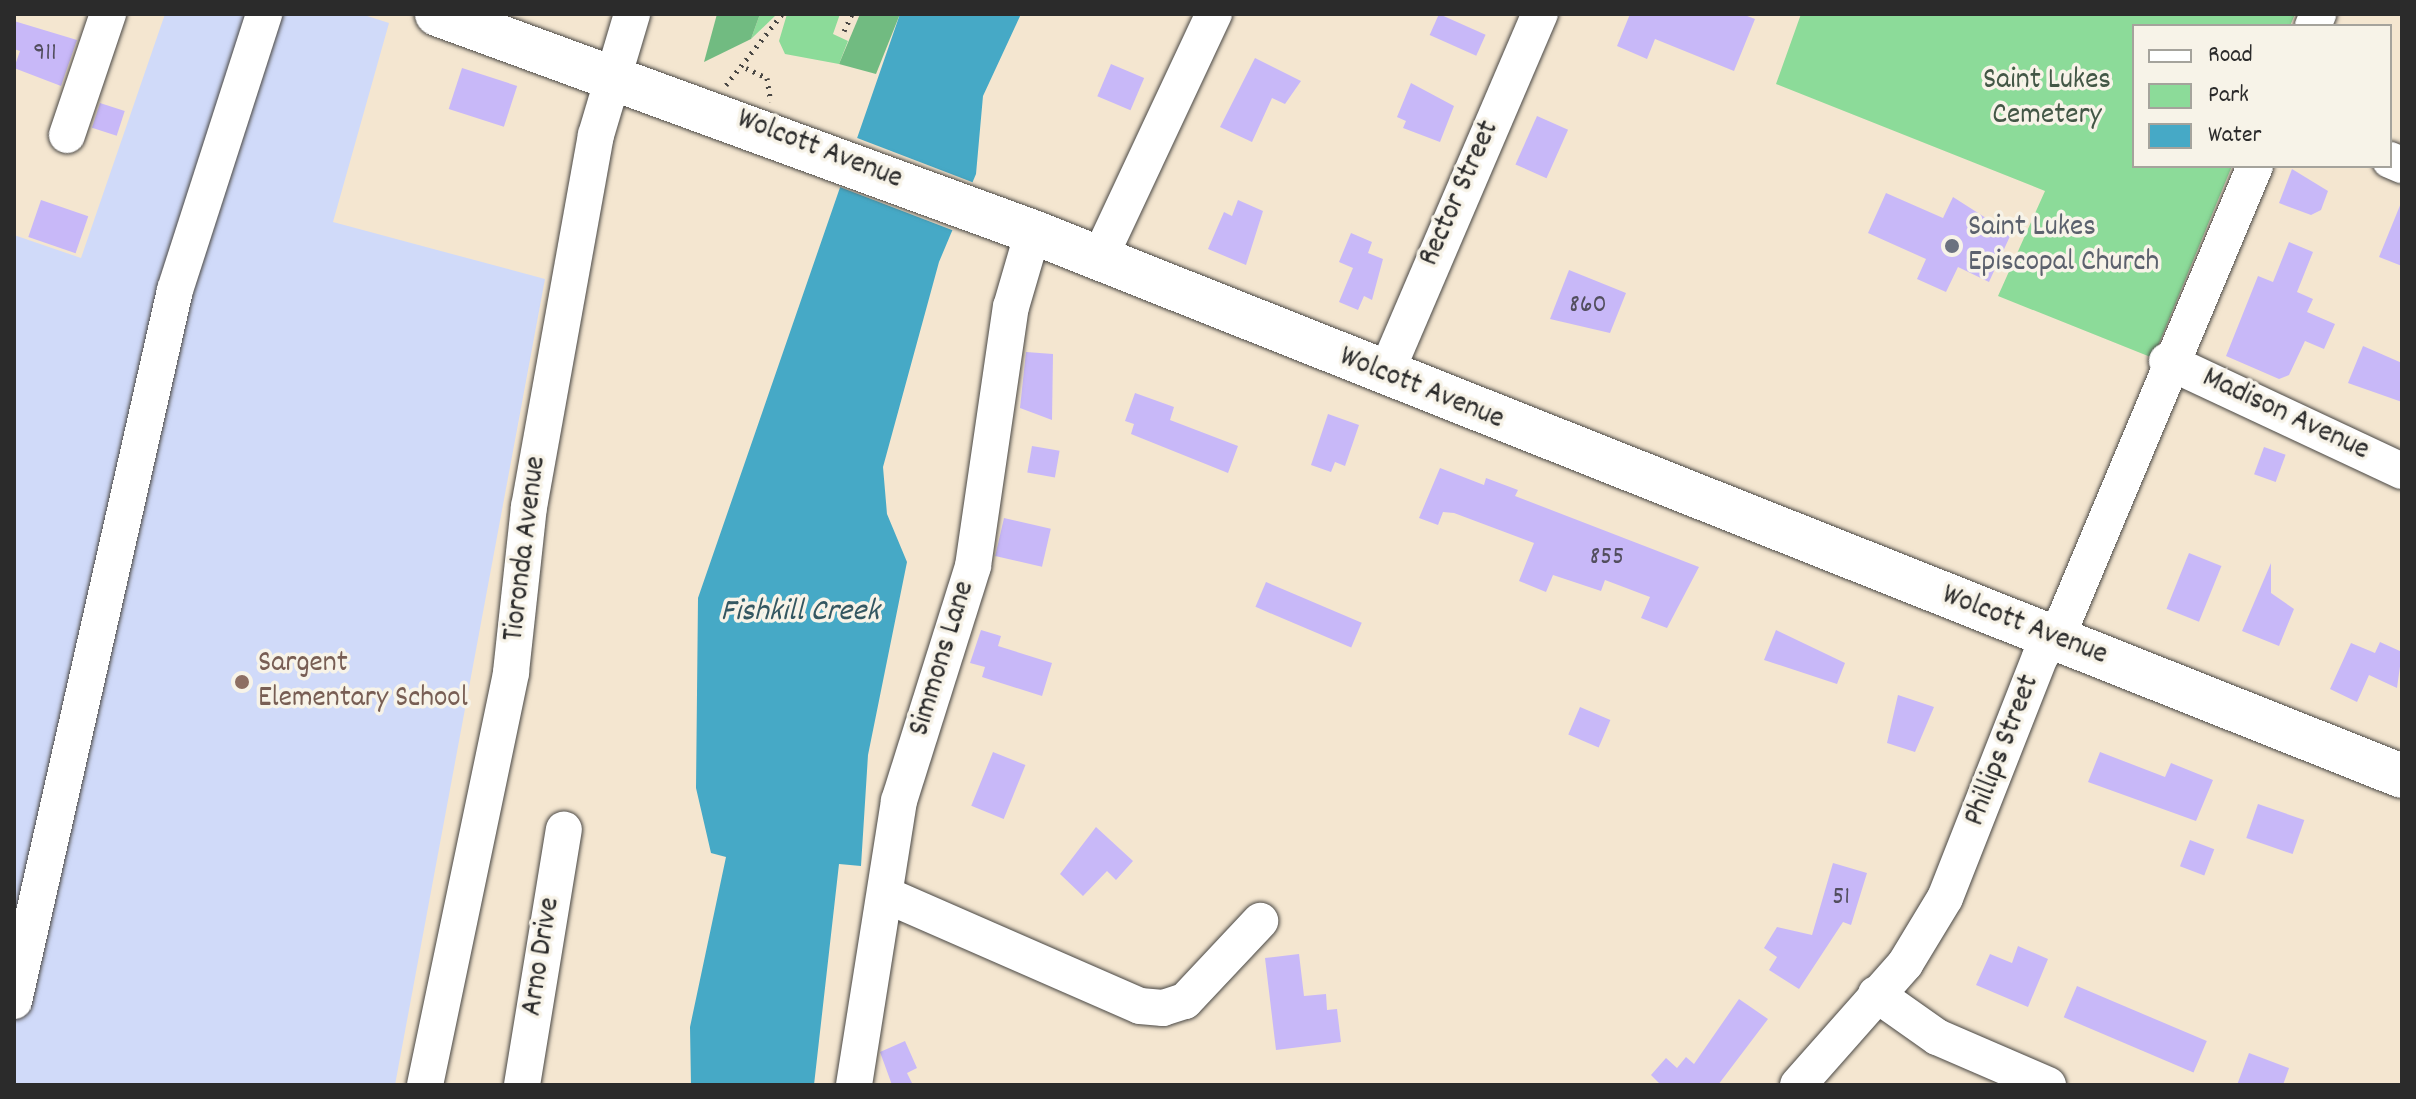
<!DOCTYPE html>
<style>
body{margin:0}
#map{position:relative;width:2416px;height:1099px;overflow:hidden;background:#f4e6d0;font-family:Dekko,sans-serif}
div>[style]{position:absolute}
.built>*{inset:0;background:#d0daf9}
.green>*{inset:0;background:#8cdb99}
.forest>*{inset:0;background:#71bb81}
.water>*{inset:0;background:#46a9c6}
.pier>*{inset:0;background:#f4e6d0;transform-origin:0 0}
.building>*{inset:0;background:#c8b8f8;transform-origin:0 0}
.path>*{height:5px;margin-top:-2.5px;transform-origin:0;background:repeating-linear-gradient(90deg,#494744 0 2px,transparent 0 8px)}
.roads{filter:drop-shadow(0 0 2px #494744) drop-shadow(0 0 2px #494744)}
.minor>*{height:36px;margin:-18px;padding:0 18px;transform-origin:18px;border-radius:18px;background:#fff}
.major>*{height:44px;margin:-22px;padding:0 22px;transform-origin:22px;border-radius:22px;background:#fff}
.dots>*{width:22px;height:22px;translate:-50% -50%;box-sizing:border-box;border:4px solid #f7f3e8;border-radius:50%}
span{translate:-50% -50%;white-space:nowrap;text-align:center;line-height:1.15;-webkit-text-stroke:7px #f7f3e8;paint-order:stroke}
.number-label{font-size:26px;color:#524e5e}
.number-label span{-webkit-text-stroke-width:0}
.park-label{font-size:30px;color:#435746}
.street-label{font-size:30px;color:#2b2b2b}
.worship-label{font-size:30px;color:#5b616d}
.left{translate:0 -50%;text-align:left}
.education-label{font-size:30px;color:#785e54}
.water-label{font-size:32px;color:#345761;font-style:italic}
.frame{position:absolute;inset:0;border:16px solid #2b2b2b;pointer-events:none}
.legend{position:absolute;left:2132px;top:24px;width:260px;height:144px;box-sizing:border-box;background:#f7f3e8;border:2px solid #a5a39c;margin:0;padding:10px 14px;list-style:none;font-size:24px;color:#2b2b2b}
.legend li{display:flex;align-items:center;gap:16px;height:40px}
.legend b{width:40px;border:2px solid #a5a39c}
</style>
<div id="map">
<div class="built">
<div style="clip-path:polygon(165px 14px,361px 14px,389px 23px,333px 222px,545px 279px,395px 1085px,14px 1085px,14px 235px,81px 258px)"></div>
</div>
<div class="green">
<div style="clip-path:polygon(760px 14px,777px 14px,751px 39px)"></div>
<div style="clip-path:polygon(787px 14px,840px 14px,833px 34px,848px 41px,839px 64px,785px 54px,779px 41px)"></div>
<div style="clip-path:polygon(1801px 14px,2295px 14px,2290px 26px,2134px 26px,2134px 166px,2232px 166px,2153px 358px,1998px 296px,2045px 191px,1776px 84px)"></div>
</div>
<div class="forest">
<div style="clip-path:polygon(717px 14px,760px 14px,751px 39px,704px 62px)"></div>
<div style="clip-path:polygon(860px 14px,900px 14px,876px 74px,839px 64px)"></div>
</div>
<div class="water">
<div style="clip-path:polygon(900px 14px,1021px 14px,983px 96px,976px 174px,939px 262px,883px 467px,887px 514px,907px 562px,868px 755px,861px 866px,839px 864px,814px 1085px,691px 1085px,690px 1027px,726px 857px,711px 853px,696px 788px,698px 598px)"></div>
</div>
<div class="pier">
<div style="left:852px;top:136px;width:134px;height:52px;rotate:21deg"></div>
</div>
<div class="building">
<div style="left:1439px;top:14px;width:51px;height:23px;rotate:24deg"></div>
<div style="clip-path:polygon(1630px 14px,1742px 14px,1755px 19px,1734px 71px,1655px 39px,1647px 59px,1617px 46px)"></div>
<div style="clip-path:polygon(14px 21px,77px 40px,61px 86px,14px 68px,20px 51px,14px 49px)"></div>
<div style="clip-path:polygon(1255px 58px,1301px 81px,1285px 104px,1272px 98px,1252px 142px,1220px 127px)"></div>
<div style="left:1111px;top:64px;width:36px;height:35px;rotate:23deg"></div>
<div style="left:462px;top:68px;width:58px;height:43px;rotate:18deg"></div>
<div style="clip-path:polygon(1411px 83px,1454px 106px,1440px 142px,1403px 128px,1406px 121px,1397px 117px)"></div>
<div style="left:100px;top:103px;width:26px;height:26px;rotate:18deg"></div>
<div style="left:1537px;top:116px;width:34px;height:53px;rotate:24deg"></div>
<div style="clip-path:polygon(2292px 169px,2328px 191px,2321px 210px,2311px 215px,2279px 203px)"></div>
<div style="clip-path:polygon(1886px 193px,1943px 218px,1953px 197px,2011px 234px,1989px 282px,1958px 267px,1946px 292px,1917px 279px,1926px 259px,1868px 233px)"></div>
<div style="left:41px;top:200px;width:50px;height:39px;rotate:19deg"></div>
<div style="clip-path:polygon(1238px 200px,1263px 211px,1246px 265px,1208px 249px,1224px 212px,1232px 216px)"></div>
<div style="clip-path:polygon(2401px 203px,2402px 203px,2402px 266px,2379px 257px)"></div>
<div style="clip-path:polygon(1351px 233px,1372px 242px,1368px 253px,1383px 259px,1372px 300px,1364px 296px,1358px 310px,1339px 302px,1353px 268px,1339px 262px)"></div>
<div style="clip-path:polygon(2289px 242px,2313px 252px,2297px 292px,2313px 299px,2307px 312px,2335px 324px,2324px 349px,2305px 341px,2289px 375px,2279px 379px,2226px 356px,2258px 276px,2273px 282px)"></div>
<div style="clip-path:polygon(1569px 270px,1626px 293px,1610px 333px,1550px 319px)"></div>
<div style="clip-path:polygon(2363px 346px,2402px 363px,2402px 402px,2348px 383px)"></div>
<div style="clip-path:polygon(1026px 352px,1053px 354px,1052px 420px,1020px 408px)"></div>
<div style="clip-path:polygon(1135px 393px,1174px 407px,1170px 420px,1238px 446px,1228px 473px,1131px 434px,1134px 424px,1125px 421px)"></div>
<div style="clip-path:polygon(1328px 414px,1359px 425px,1345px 466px,1335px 462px,1331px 472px,1311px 465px)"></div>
<div style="left:1032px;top:446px;width:28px;height:27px;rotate:10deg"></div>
<div style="left:2264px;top:447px;width:23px;height:29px;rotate:20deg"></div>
<div style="clip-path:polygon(1440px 468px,1484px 485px,1486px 478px,1518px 490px,1515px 496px,1699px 567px,1667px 628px,1641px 618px,1650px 597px,1605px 580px,1601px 591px,1553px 575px,1546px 592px,1519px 581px,1534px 543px,1454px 513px,1443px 512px,1438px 525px,1419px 518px)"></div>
<div style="left:1004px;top:518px;width:48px;height:39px;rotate:13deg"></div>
<div style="left:2189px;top:553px;width:35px;height:60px;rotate:22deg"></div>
<div style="clip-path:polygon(2271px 563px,2271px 593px,2294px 609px,2279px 646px,2242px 631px)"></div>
<div style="left:1266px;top:582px;width:104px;height:27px;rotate:23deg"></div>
<div style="clip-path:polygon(981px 630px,1001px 636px,998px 646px,1052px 663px,1042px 696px,982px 677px,985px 667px,970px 663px)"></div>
<div style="clip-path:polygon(1776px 630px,1845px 663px,1837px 684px,1764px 660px)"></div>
<div style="clip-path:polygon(2380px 642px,2402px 652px,2397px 688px,2369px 675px,2357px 702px,2330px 689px,2351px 643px,2375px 653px)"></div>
<div style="clip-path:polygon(1898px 695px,1934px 707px,1915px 752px,1887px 743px)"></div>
<div style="left:1580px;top:707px;width:33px;height:30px;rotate:23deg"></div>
<div style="left:993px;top:752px;width:35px;height:58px;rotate:22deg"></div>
<div style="clip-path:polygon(2100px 752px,2165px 777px,2171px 763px,2213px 780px,2196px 821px,2088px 782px)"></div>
<div style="left:2258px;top:804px;width:49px;height:36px;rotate:19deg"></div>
<div style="clip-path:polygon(1096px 827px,1133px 861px,1116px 880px,1107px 871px,1083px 896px,1060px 874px)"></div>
<div style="left:2190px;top:840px;width:26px;height:28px;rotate:21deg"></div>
<div style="clip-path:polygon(1833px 863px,1867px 873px,1851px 925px,1843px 922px,1799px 989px,1769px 970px,1777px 957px,1764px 948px,1777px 927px,1812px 935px)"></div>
<div style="clip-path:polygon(2018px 946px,2048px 959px,2028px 1007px,1976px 985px,1990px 954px,2012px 963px)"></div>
<div style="clip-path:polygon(1299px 954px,1304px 996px,1326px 994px,1327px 1010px,1337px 1009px,1341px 1042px,1276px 1050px,1265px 958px)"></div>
<div style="left:2077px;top:986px;width:141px;height:34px;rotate:23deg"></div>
<div style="clip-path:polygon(1739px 999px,1768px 1019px,1718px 1085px,1661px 1085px,1651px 1075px,1666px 1058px,1677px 1068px,1686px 1057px,1694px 1064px)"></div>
<div style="clip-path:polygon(905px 1041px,917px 1068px,907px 1073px,913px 1085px,892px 1085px,880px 1052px)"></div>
<div style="clip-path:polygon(2249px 1053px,2289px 1068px,2283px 1085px,2237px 1085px)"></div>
</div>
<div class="path">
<div style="left:844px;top:31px;width:19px;rotate:-65deg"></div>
<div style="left:746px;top:68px;width:23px;rotate:25deg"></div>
<div style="left:767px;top:78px;width:24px;rotate:81deg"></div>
<div style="left:726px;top:85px;width:90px;rotate:-51.7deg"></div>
</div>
<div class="roads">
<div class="minor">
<div style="left:2313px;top:26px;width:13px;rotate:-67deg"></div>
<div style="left:67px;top:135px;width:128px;rotate:-71.3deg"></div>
<div style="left:2390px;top:160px;width:13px;rotate:23deg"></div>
<div style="left:1099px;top:259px;width:271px;rotate:-64.9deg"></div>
<div style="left:2167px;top:361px;width:259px;rotate:25.1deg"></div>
<div style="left:1385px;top:375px;width:393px;rotate:-66.8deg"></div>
<div style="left:886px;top:895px;width:277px;rotate:23.6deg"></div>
<div style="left:1140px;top:1006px;width:23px;rotate:5deg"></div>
<div style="left:1163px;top:1008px;width:23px;rotate:-18deg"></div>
<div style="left:1185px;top:1001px;width:110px;rotate:-46.8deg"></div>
<div style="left:1876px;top:994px;width:75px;rotate:35.2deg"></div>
<div style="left:1937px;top:1037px;width:121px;rotate:23.4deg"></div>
<div style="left:14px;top:1001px;width:729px;rotate:-77.24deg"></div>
<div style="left:175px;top:290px;width:290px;rotate:-72.1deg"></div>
<div style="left:425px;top:1085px;width:422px;rotate:-78.2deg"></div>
<div style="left:511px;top:672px;width:166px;rotate:-83.8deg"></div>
<div style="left:529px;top:507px;width:378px;rotate:-79.8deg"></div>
<div style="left:596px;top:135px;width:126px;rotate:-73.4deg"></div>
<div style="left:522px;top:1085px;width:259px;rotate:-80.7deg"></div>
<div style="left:854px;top:1085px;width:288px;rotate:-81deg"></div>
<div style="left:899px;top:801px;width:246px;rotate:-72.5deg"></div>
<div style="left:973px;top:566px;width:262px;rotate:-81.7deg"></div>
<div style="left:1011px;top:307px;width:78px;rotate:-73.7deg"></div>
<div style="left:1798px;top:1085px;width:162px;rotate:-48.5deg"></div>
<div style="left:1905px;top:964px;width:77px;rotate:-58.8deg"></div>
<div style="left:1945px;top:898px;width:259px;rotate:-68.5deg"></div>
<div style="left:2040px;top:657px;width:46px;rotate:-57.3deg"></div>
<div style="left:2065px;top:618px;width:490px;rotate:-67.2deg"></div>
</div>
<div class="major">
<div style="left:437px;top:14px;width:635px;rotate:20.09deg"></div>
<div style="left:1033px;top:232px;width:1473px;rotate:21.67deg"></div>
</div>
</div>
<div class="dots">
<div style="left:1952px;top:246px;background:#6b7280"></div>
<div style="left:242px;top:682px;background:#8d6e63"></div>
</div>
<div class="number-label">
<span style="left:45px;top:54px">911</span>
<span style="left:1588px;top:306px">860</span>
<span style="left:1607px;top:558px">855</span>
<span style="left:1841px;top:898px">51</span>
</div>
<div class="park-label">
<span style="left:2047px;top:99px">Saint Lukes<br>Cemetery</span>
</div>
<div class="street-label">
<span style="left:819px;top:151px;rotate:21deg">Wolcott Avenue</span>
<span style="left:1461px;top:194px;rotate:-66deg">Rector Street</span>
<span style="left:1421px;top:390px;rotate:22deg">Wolcott Avenue</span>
<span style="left:2285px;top:416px;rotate:25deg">Madison Avenue</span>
<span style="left:527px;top:549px;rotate:-83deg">Tioronda Avenue</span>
<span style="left:2024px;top:627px;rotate:21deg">Wolcott Avenue</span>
<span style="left:944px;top:659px;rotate:-73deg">Simmons Lane</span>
<span style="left:2004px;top:751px;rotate:-69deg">Phillips Street</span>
<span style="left:543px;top:957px;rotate:-81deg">Arno Drive</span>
</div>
<div class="worship-label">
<span class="left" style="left:1968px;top:246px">Saint Lukes<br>Episcopal Church</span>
</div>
<div class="education-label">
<span class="left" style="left:258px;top:682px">Sargent<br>Elementary School</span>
</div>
<div class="water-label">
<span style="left:800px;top:613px">Fishkill Creek</span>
</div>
<div class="frame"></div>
<ul class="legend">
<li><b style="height:10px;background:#fff"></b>Road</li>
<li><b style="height:22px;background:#8cdb99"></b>Park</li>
<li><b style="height:22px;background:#46a9c6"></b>Water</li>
</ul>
</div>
